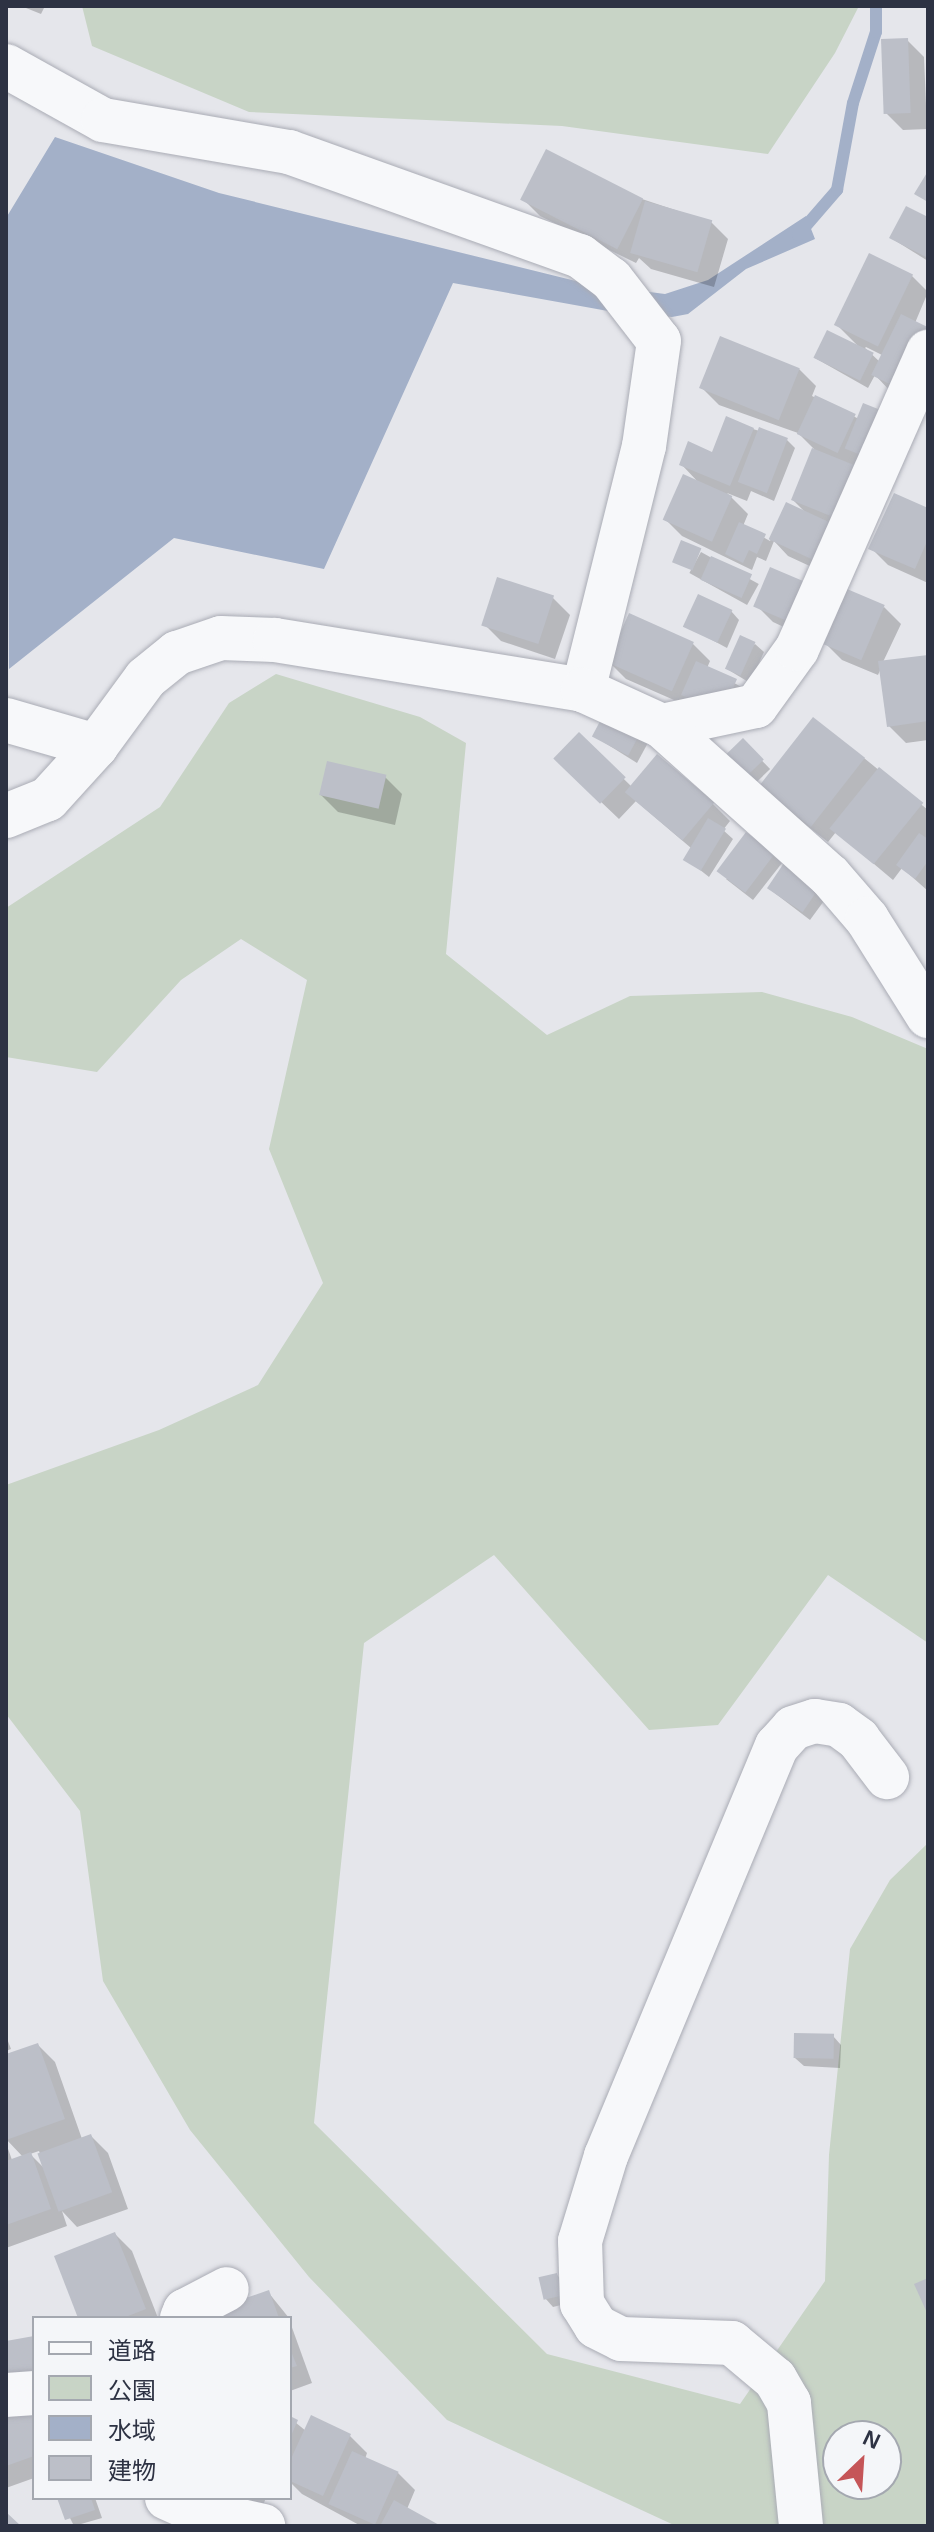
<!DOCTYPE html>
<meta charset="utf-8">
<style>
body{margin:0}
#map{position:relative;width:934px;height:2532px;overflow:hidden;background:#e5e6eb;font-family:Arial,"Noto Sans JP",sans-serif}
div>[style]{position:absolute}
.green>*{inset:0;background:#c8d4c6}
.water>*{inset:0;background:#a3b0c8}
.shadow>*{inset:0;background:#0003;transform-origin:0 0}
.stream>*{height:12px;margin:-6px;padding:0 6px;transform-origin:6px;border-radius:6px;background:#a3b0c8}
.building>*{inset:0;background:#bcbfc8;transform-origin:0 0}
.roads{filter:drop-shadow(0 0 2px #aaacb5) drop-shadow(0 0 2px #aaacb5)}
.minor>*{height:44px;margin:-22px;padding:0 22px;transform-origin:22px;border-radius:22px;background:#f7f8fa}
span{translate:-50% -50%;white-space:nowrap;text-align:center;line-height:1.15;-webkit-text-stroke:6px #f4f6f9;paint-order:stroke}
.frame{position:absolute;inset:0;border:8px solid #2d3243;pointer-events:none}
.legend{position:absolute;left:32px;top:2316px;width:260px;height:184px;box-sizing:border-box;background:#f4f6f9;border:2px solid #a4a8b0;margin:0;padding:10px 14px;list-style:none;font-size:24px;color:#2d3243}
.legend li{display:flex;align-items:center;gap:16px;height:40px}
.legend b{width:40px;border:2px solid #a4a8b0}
.north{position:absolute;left:822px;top:2420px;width:80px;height:80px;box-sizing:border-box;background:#f4f6f9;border:2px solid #a4a8b0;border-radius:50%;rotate:25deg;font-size:22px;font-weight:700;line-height:32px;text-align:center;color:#2d3243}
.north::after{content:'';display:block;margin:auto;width:28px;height:36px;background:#c55558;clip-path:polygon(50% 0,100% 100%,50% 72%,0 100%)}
</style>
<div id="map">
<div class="green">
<div style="clip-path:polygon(82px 6px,859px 6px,835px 53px,768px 154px,562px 126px,249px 112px,92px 46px)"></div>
<div style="clip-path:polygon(evenodd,276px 674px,420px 717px,466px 743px,446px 954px,547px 1035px,630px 996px,762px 992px,852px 1017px,928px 1049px,928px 1643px,828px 1575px,718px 1725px,649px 1730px,494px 1555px,364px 1643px,314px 2123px,547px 2354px,740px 2404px,825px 2281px,829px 2155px,850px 1949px,890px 1880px,928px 1843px,928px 2526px,676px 2526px,447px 2420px,309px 2277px,190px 2130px,103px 1981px,80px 1811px,6px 1714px,6px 1485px,159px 1430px,258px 1385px,323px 1283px,269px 1149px,307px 980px,241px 939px,181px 980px,97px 1072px,6px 1057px,6px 908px,160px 807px,229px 703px,276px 674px,838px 2436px,886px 2436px,886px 2484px,838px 2484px,838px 2436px)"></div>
</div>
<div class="water">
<div style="clip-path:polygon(55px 137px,219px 193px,588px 284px,665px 294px,708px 280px,806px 216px,815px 239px,746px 269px,688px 314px,672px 317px,608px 311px,453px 283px,324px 569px,174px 538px,9px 669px,6px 218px)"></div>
</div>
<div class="shadow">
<div style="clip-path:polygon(21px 6px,45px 6px,41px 14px)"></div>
<div style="clip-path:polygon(907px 40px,924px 57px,927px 129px,903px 130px,886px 113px)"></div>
<div style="clip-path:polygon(523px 199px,642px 199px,711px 222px,728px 239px,714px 287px,651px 269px,639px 258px,636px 263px,540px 216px)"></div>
<div style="clip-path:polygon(928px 219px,928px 261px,891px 238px)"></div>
<div style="clip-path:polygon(evenodd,870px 255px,912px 276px,928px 292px,915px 323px,928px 329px,928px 391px,892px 393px,875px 375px,868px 388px,815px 358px,860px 348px,837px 325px,870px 255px,866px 347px,884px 356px,881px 363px,865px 348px,866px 347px)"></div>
<div style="clip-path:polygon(799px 369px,816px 386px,812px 396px,859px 419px,891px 417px,842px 581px,788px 556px,774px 541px,766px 561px,757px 557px,752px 570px,682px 536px,665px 519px,699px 483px,681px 464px,713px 454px,753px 429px,787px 440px,795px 448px,774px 501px,751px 491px,747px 501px,727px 493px,748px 514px,743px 526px,770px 541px,787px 505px,806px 513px,793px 500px,814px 449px,798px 433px,719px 405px,702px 388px)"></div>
<div style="clip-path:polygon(928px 511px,928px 583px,888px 565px,871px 548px)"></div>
<div style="left:701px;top:552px;width:66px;height:24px;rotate:29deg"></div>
<div style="clip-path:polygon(771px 569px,814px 641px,773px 622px,756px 605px)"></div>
<div style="clip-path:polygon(553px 598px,570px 615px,555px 659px,501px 641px,484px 624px)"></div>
<div style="clip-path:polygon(884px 607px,901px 624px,883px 662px,928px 657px,928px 740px,906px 743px,889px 726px,881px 668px,878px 675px,842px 660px,825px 643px)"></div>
<div style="clip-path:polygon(731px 611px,739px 620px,727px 648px,686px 626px)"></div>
<div style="clip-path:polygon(693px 644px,710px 661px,707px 668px,745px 689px,690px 707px,626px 679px,609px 662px)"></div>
<div style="clip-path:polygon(755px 644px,764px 652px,750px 683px,727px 669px)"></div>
<div style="clip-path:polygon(579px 735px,632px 787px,713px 804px,730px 821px,723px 830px,733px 839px,709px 877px,685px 858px,691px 848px,636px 801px,619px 819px,556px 759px)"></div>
<div style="clip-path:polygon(594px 736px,650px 739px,637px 763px)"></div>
<div style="left:743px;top:741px;width:39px;height:24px;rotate:46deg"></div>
<div style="clip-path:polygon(864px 758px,928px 810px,928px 891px,902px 868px,893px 880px,836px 832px,828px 842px,779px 804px)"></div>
<div style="clip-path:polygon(385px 777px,402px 794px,395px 825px,338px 812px,321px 795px)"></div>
<div style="clip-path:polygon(773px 855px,782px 863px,753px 900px,726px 879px)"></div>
<div style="clip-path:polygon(768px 888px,829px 894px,810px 920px)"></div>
<div style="clip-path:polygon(6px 2036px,11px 2049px,6px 2051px)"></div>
<div style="clip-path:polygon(833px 2036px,841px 2045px,840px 2068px,804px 2066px,795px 2058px)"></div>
<div style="clip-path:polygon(evenodd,38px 2045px,55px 2062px,82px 2139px,91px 2136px,108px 2153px,128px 2209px,77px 2227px,62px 2211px,67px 2226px,6px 2248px,6px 2143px,12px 2160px,23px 2157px,6px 2139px,6px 2056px,38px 2045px,39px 2151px,46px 2170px,30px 2154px,39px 2151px)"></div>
<div style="clip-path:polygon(115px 2234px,132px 2251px,158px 2318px,81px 2318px)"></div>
<div style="clip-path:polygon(557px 2275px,565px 2284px,569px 2303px,553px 2307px,545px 2298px)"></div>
<div style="clip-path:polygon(268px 2292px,289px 2318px,223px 2318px)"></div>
<div style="clip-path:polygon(290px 2322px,312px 2383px,290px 2391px)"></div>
<div style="clip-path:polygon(34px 2411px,34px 2478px,6px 2488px,6px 2420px)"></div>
<div style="clip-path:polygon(290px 2418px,306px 2431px,312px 2418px,350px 2436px,367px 2453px,365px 2459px,398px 2473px,415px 2490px,407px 2509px,436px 2526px,361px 2526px,302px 2494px,290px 2482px)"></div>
<div style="clip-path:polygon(60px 2498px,95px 2498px,102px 2518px,74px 2526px)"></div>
<div style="clip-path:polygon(189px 2498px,266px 2498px,254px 2526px)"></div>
</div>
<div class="stream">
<div style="left:798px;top:235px;width:60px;rotate:-49.1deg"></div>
<div style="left:837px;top:190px;width:88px;rotate:-79.6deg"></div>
<div style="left:853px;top:103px;width:75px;rotate:-72.1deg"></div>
<div style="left:876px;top:32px;width:26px;rotate:-90deg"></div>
</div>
<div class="building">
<div style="left:908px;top:38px;width:75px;height:27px;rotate:88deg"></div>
<div style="left:546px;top:149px;width:109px;height:57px;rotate:27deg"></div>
<div style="clip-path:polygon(928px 171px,928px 202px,914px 194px)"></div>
<div style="left:645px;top:201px;width:70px;height:54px;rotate:16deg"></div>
<div style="clip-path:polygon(906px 206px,928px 217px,928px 258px,889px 238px)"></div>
<div style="left:869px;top:253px;width:49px;height:80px;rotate:26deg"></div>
<div style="left:901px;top:314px;width:30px;height:68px;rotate:26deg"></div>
<div style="left:827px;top:330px;width:52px;height:31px;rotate:26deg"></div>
<div style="left:720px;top:336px;width:86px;height:56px;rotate:22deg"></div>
<div style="left:815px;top:395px;width:45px;height:43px;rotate:25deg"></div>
<div style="left:863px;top:403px;width:31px;height:49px;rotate:22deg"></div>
<div style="clip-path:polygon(726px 416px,754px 428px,730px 486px,679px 465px,688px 441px,712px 452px)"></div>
<div style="left:759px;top:427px;width:31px;height:59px;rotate:21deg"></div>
<div style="left:812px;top:448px;width:56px;height:56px;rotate:22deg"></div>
<div style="left:683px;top:474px;width:54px;height:50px;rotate:24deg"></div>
<div style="clip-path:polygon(894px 493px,928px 508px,928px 539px,915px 569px,868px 549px)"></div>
<div style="left:786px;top:502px;width:62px;height:41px;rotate:25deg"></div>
<div style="clip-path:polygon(739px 522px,766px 534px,757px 554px,749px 550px,743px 563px,725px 554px)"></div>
<div style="left:681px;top:540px;width:22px;height:24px;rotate:22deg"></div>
<div style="left:711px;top:556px;width:45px;height:26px;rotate:24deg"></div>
<div style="left:770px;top:567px;width:48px;height:43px;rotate:23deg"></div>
<div style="left:497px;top:577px;width:60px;height:51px;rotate:18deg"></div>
<div style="left:847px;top:589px;width:41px;height:60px;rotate:23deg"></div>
<div style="left:698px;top:594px;width:38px;height:36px;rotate:25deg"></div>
<div style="left:629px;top:613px;width:71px;height:54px;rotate:24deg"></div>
<div style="left:740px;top:635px;width:17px;height:37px;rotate:24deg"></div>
<div style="clip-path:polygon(928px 655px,928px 721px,887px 727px,878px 661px)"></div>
<div style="clip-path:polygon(696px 661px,737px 679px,728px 700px,711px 693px,705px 705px,681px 695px)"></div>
<div style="left:606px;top:710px;width:41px;height:30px;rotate:28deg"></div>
<div style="left:813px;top:717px;width:66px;height:88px;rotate:38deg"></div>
<div style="left:579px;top:732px;width:65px;height:37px;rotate:44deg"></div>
<div style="left:743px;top:738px;width:30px;height:28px;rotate:46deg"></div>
<div style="left:657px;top:754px;width:75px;height:50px;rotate:40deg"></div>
<div style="left:327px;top:761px;width:61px;height:35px;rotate:13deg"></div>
<div style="left:879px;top:767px;width:57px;height:79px;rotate:39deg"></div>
<div style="left:708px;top:818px;width:21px;height:49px;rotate:31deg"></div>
<div style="left:746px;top:832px;width:36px;height:49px;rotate:37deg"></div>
<div style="clip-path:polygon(919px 833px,928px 839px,928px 861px,915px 879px,896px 865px)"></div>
<div style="left:786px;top:860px;width:43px;height:34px;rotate:34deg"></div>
<div style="left:794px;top:2033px;width:40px;height:25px;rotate:1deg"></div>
<div style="clip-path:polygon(38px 2043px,65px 2119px,6px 2140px,6px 2054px)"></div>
<div style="left:91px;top:2134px;width:62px;height:57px;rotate:70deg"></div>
<div style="clip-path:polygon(31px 2152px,51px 2209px,6px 2225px,6px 2161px)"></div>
<div style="clip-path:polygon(115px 2232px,146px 2309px,123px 2318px,78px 2318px,54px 2256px)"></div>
<div style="left:557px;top:2273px;width:23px;height:19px;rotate:77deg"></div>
<div style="clip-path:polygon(928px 2278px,928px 2315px,914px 2284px)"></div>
<div style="clip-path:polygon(269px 2290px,279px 2318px,221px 2318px,217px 2308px)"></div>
<div style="clip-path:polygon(34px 2336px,34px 2380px,6px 2385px,6px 2341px)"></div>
<div style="clip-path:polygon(290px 2349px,297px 2366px,290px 2368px)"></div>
<div style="clip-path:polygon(34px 2408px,34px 2456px,6px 2466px,6px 2418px)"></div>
<div style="clip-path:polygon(311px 2415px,351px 2434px,323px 2496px,290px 2481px,290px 2461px)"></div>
<div style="clip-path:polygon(290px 2416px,298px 2420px,290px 2438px)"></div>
<div style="left:352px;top:2451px;width:51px;height:58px;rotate:24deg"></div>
<div style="clip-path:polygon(57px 2498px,91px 2498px,95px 2510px,65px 2520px)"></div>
<div style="clip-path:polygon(394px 2500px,441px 2526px,380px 2526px)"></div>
<div style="clip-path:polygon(6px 2512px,21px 2526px,6px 2526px)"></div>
</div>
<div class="roads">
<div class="minor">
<div style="left:6px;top:66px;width:111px;rotate:29.1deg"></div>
<div style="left:103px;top:120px;width:189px;rotate:9.8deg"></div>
<div style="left:289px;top:152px;width:309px;rotate:19.7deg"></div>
<div style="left:580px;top:256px;width:39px;rotate:37deg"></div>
<div style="left:611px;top:279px;width:78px;rotate:52.3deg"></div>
<div style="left:659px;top:341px;width:106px;rotate:98.1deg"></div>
<div style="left:644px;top:446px;width:252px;rotate:104deg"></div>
<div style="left:6px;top:720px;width:94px;rotate:16.1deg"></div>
<div style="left:662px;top:726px;width:96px;rotate:-12deg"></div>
<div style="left:756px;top:706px;width:70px;rotate:-54.3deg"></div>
<div style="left:797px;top:649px;width:325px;rotate:-66.2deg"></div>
<div style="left:6px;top:816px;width:45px;rotate:-22deg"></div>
<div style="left:48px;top:799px;width:72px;rotate:-47.8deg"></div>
<div style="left:96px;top:746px;width:84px;rotate:-53.7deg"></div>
<div style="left:146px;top:678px;width:40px;rotate:-39deg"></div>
<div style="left:177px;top:653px;width:46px;rotate:-18.8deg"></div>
<div style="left:221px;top:638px;width:54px;rotate:2.1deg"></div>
<div style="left:275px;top:640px;width:312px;rotate:9.2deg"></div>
<div style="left:583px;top:690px;width:87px;rotate:24.5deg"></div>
<div style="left:662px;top:726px;width:225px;rotate:41.8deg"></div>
<div style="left:830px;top:876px;width:57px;rotate:49.3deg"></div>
<div style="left:867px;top:919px;width:115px;rotate:57.8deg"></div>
<div style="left:182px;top:2318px;width:8px;rotate:-67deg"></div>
<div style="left:185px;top:2311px;width:47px;rotate:-27.6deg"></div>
<div style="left:6px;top:2395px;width:28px;rotate:-4deg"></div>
<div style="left:167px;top:2498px;width:32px;rotate:24deg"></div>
<div style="left:196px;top:2511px;width:69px;rotate:12.6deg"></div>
<div style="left:801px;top:2526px;width:124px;rotate:-95.6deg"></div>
<div style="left:789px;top:2403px;width:28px;rotate:-120deg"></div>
<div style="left:775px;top:2379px;width:56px;rotate:-140.1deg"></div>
<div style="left:732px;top:2343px;width:111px;rotate:-177.9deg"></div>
<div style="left:621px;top:2339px;width:28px;rotate:-153deg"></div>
<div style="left:596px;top:2326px;width:26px;rotate:-122deg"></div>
<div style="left:582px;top:2304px;width:63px;rotate:-91.8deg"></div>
<div style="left:580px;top:2241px;width:89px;rotate:-73deg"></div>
<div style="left:606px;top:2156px;width:444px;rotate:-67.4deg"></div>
<div style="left:777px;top:1746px;width:24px;rotate:-48deg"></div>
<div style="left:793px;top:1728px;width:23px;rotate:-18deg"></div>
<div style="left:815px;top:1721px;width:24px;rotate:9deg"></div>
<div style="left:839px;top:1725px;width:24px;rotate:36deg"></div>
<div style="left:858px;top:1739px;width:48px;rotate:52.7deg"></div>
</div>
</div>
<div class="frame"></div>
<ul class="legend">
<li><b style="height:10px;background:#f7f8fa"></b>道路</li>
<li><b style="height:22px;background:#c8d4c6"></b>公園</li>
<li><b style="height:22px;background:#a3b0c8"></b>水域</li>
<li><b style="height:22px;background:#bcbfc8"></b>建物</li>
</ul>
<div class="north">N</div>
</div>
